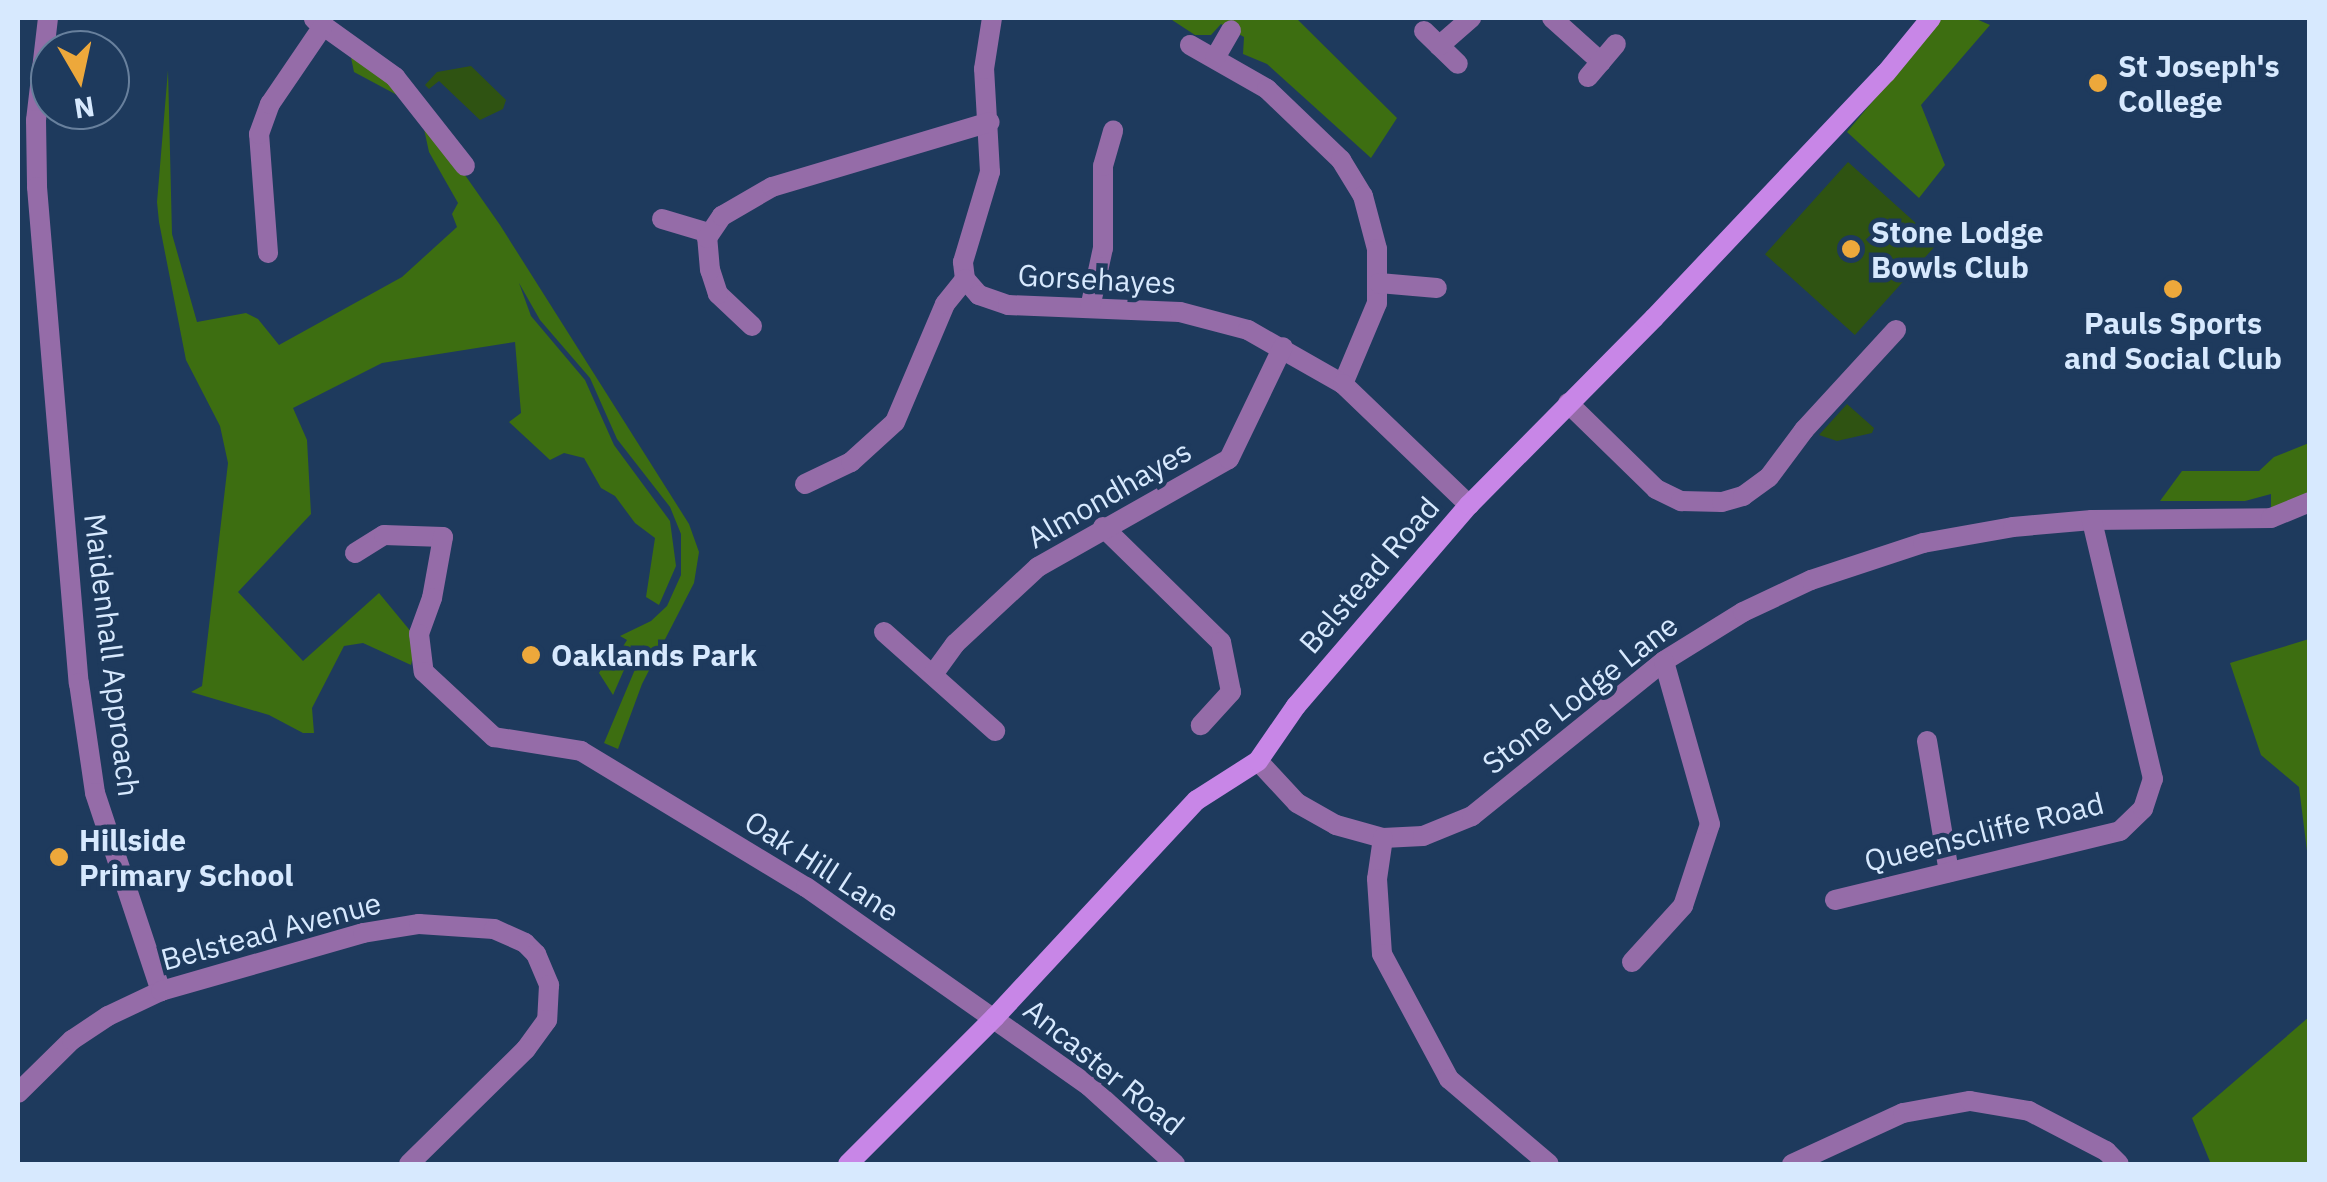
<!DOCTYPE html>
<style>
body{margin:0}
#map{position:relative;width:2327px;height:1182px;overflow:hidden;background:#1e3a5d;font-family:"IBM Plex Sans",sans-serif}
div>[style]{position:absolute}
.green>*{inset:0;background:#2f5312;transform-origin:0 0}
.forest>*{inset:0;background:#3d6e11}
.street>*{height:20px;margin:-10px;padding:0 10px;transform-origin:10px;border-radius:10px;background:#956ca8}
.secondary>*{height:20px;margin:-10px;padding:0 10px;transform-origin:10px;border-radius:10px;background:#c886e7}
.dots>*{width:28px;height:28px;translate:-50% -50%;box-sizing:border-box;border:5px solid #1e3a5d;border-radius:50%}
span{translate:-50% -50%;white-space:nowrap;text-align:center;line-height:1.15;-webkit-text-stroke:9px #1e3a5d;paint-order:stroke}
.poi-label{font-size:30px;color:#d7e9fe;font-weight:700}
.left{translate:0 -50%;text-align:left}
.street-label{font-size:30px;color:#d7e9fe}
.frame{position:absolute;inset:0;border:20px solid #d7e9fe;pointer-events:none}
.north{position:absolute;left:30px;top:30px;width:100px;height:100px;box-sizing:border-box;background:#1e3a5d;border:2px solid #68809d;border-radius:50%;rotate:171deg;font-size:28px;font-weight:700;line-height:40px;text-align:center;color:#d7e9fe}
.north::after{content:'';display:block;margin:auto;width:35px;height:45px;background:#eda83b;clip-path:polygon(50% 0,100% 100%,50% 72%,0 100%)}
</style>
<div id="map">
<div class="green">
<div style="clip-path:polygon(471px 66px,506px 100px,503px 109px,480px 120px,439px 81px,429px 89px,425px 85px,437px 72px)"></div>
<div style="left:1848px;top:162px;width:121px;height:124px;rotate:42deg"></div>
<div style="clip-path:polygon(1847px 404px,1874px 428px,1872px 433px,1837px 441px,1819px 435px)"></div>
</div>
<div class="forest">
<div style="clip-path:polygon(1169px 18px,1296px 18px,1397px 118px,1371px 158px,1267px 64px,1243px 54px,1244px 37px,1221px 24px,1211px 35px,1195px 35px)"></div>
<div style="clip-path:polygon(1942px 18px,1974px 18px,1990px 25px,1921px 105px,1945px 165px,1919px 198px,1847px 132px)"></div>
<div style="clip-path:polygon(349px 48px,418px 108px,500px 225px,689px 524px,699px 552px,694px 583px,642px 684px,618px 749px,604px 743px,636px 667px,627px 663px,613px 695px,599px 673px,612px 650px,619px 653px,627px 640px,620px 636px,651px 621px,667px 606px,681px 575px,681px 534px,670px 507px,617px 439px,590px 378px,540px 320px,519px 283px,531px 316px,585px 380px,614px 445px,670px 521px,676px 566px,659px 605px,646px 597px,655px 538px,635px 523px,615px 496px,601px 488px,584px 458px,564px 453px,550px 460px,509px 422px,521px 413px,515px 342px,382px 363px,293px 408px,307px 440px,311px 514px,238px 592px,303px 661px,379px 593px,417px 639px,411px 665px,363px 643px,344px 646px,312px 708px,314px 733px,303px 733px,269px 715px,191px 692px,202px 686px,228px 463px,220px 426px,186px 360px,159px 222px,157px 202px,168px 70px,172px 234px,197px 322px,246px 313px,258px 319px,279px 345px,402px 277px,457px 227px,452px 214px,458px 203px,429px 152px,424px 129px,397px 95px,354px 72px)"></div>
<div style="clip-path:polygon(2309px 443px,2309px 502px,2271px 518px,2271px 494px,2245px 501px,2160px 501px,2182px 471px,2259px 471px,2274px 457px)"></div>
<div style="clip-path:polygon(2309px 639px,2310px 639px,2309px 867px,2299px 787px,2261px 755px,2230px 663px)"></div>
<div style="clip-path:polygon(2309px 1017px,2309px 1164px,2211px 1164px,2192px 1118px)"></div>
</div>
<div class="street">
<div style="left:48px;top:18px;width:103px;rotate:96.7deg"></div>
<div style="left:36px;top:120px;width:67px;rotate:89.1deg"></div>
<div style="left:37px;top:187px;width:498px;rotate:85.2deg"></div>
<div style="left:79px;top:683px;width:111px;rotate:81.7deg"></div>
<div style="left:95px;top:793px;width:209px;rotate:71.6deg"></div>
<div style="left:1552px;top:18px;width:66px;rotate:41.9deg"></div>
<div style="left:314px;top:19px;width:100px;rotate:35.6deg"></div>
<div style="left:395px;top:77px;width:113px;rotate:51.8deg"></div>
<div style="left:1424px;top:31px;width:47px;rotate:44.1deg"></div>
<div style="left:1190px;top:45px;width:89px;rotate:29.7deg"></div>
<div style="left:1267px;top:89px;width:103px;rotate:43.8deg"></div>
<div style="left:1341px;top:160px;width:42px;rotate:58.6deg"></div>
<div style="left:1363px;top:196px;width:55px;rotate:75.2deg"></div>
<div style="left:1377px;top:249px;width:54px;rotate:90deg"></div>
<div style="left:1377px;top:303px;width:88px;rotate:112.8deg"></div>
<div style="left:1439px;top:46px;width:43px;rotate:-41.2deg"></div>
<div style="left:1215px;top:58px;width:32px;rotate:-60deg"></div>
<div style="left:1588px;top:77px;width:43px;rotate:-49.7deg"></div>
<div style="left:662px;top:219px;width:49px;rotate:16.6deg"></div>
<div style="left:268px;top:253px;width:119px;rotate:-94.3deg"></div>
<div style="left:259px;top:134px;width:32px;rotate:-70deg"></div>
<div style="left:270px;top:104px;width:94px;rotate:-55.8deg"></div>
<div style="left:965px;top:279px;width:21px;rotate:49deg"></div>
<div style="left:979px;top:295px;width:31px;rotate:19deg"></div>
<div style="left:1008px;top:305px;width:172px;rotate:2.3deg"></div>
<div style="left:1180px;top:312px;width:70px;rotate:14.8deg"></div>
<div style="left:1248px;top:330px;width:109px;rotate:29.6deg"></div>
<div style="left:1343px;top:384px;width:175px;rotate:43.8deg"></div>
<div style="left:965px;top:279px;width:17px;rotate:-97deg"></div>
<div style="left:963px;top:262px;width:94px;rotate:-73.3deg"></div>
<div style="left:990px;top:172px;width:103px;rotate:-93.3deg"></div>
<div style="left:984px;top:69px;width:52px;rotate:-81.1deg"></div>
<div style="left:1379px;top:283px;width:58px;rotate:4.9deg"></div>
<div style="left:1090px;top:308px;width:61px;rotate:-77.8deg"></div>
<div style="left:1103px;top:248px;width:82px;rotate:-90deg"></div>
<div style="left:1103px;top:166px;width:37px;rotate:-74deg"></div>
<div style="left:752px;top:326px;width:47px;rotate:-136.7deg"></div>
<div style="left:718px;top:294px;width:25px;rotate:-108deg"></div>
<div style="left:710px;top:270px;width:32px;rotate:-95deg"></div>
<div style="left:707px;top:238px;width:27px;rotate:-56deg"></div>
<div style="left:722px;top:216px;width:58px;rotate:-30.1deg"></div>
<div style="left:772px;top:187px;width:227px;rotate:-16.6deg"></div>
<div style="left:1568px;top:403px;width:123px;rotate:44.3deg"></div>
<div style="left:1656px;top:489px;width:28px;rotate:26deg"></div>
<div style="left:1681px;top:501px;width:41px;rotate:1.4deg"></div>
<div style="left:1722px;top:502px;width:22px;rotate:-16deg"></div>
<div style="left:1743px;top:496px;width:32px;rotate:-36deg"></div>
<div style="left:1769px;top:477px;width:59px;rotate:-53.3deg"></div>
<div style="left:1804px;top:430px;width:136px;rotate:-47.4deg"></div>
<div style="left:805px;top:484px;width:51px;rotate:-25.6deg"></div>
<div style="left:851px;top:462px;width:59px;rotate:-42.3deg"></div>
<div style="left:895px;top:422px;width:128px;rotate:-67deg"></div>
<div style="left:945px;top:304px;width:32px;rotate:-51deg"></div>
<div style="left:1103px;top:527px;width:165px;rotate:44.3deg"></div>
<div style="left:1221px;top:642px;width:51px;rotate:78.7deg"></div>
<div style="left:1231px;top:692px;width:45px;rotate:132.3deg"></div>
<div style="left:355px;top:553px;width:34px;rotate:-32deg"></div>
<div style="left:384px;top:535px;width:59px;rotate:1.9deg"></div>
<div style="left:443px;top:537px;width:62px;rotate:100.2deg"></div>
<div style="left:432px;top:598px;width:38px;rotate:110deg"></div>
<div style="left:419px;top:634px;width:38px;rotate:83deg"></div>
<div style="left:424px;top:672px;width:96px;rotate:42.9deg"></div>
<div style="left:494px;top:737px;width:88px;rotate:9.1deg"></div>
<div style="left:581px;top:751px;width:263px;rotate:31.2deg"></div>
<div style="left:806px;top:887px;width:346px;rotate:35.1deg"></div>
<div style="left:1089px;top:1086px;width:116px;rotate:42.2deg"></div>
<div style="left:884px;top:632px;width:149px;rotate:41.7deg"></div>
<div style="left:934px;top:673px;width:36px;rotate:-54deg"></div>
<div style="left:955px;top:644px;width:113px;rotate:-42.9deg"></div>
<div style="left:1038px;top:567px;width:219px;rotate:-29.5deg"></div>
<div style="left:1229px;top:459px;width:124px;rotate:-64.3deg"></div>
<div style="left:1927px;top:741px;width:133px;rotate:80.5deg"></div>
<div style="left:1258px;top:761px;width:57px;rotate:47.1deg"></div>
<div style="left:1297px;top:803px;width:45px;rotate:29.4deg"></div>
<div style="left:1336px;top:825px;width:49px;rotate:15.5deg"></div>
<div style="left:1383px;top:838px;width:40px;rotate:-2.9deg"></div>
<div style="left:1423px;top:836px;width:53px;rotate:-22.2deg"></div>
<div style="left:1472px;top:816px;width:247px;rotate:-38.9deg"></div>
<div style="left:1664px;top:661px;width:93px;rotate:-31.8deg"></div>
<div style="left:1743px;top:612px;width:75px;rotate:-25.2deg"></div>
<div style="left:1811px;top:580px;width:118px;rotate:-18.3deg"></div>
<div style="left:1923px;top:543px;width:91px;rotate:-10.1deg"></div>
<div style="left:2013px;top:527px;width:79px;rotate:-5.1deg"></div>
<div style="left:2092px;top:520px;width:179px;rotate:-0.6deg"></div>
<div style="left:2271px;top:518px;width:42px;rotate:-22.3deg"></div>
<div style="left:1383px;top:838px;width:41px;rotate:98.3deg"></div>
<div style="left:1377px;top:879px;width:75px;rotate:86.2deg"></div>
<div style="left:1382px;top:954px;width:142px;rotate:61.8deg"></div>
<div style="left:1449px;top:1079px;width:131px;rotate:40.4deg"></div>
<div style="left:1835px;top:900px;width:293px;rotate:-13.6deg"></div>
<div style="left:2120px;top:831px;width:32px;rotate:-44deg"></div>
<div style="left:2143px;top:809px;width:32px;rotate:-72deg"></div>
<div style="left:2153px;top:779px;width:266px;rotate:-103.3deg"></div>
<div style="left:1632px;top:962px;width:76px;rotate:-47.7deg"></div>
<div style="left:1683px;top:906px;width:86px;rotate:-71.8deg"></div>
<div style="left:1710px;top:824px;width:169px;rotate:-105.8deg"></div>
<div style="left:18px;top:1093px;width:76px;rotate:-44.5deg"></div>
<div style="left:72px;top:1040px;width:43px;rotate:-33.7deg"></div>
<div style="left:108px;top:1016px;width:59px;rotate:-25.3deg"></div>
<div style="left:161px;top:991px;width:210px;rotate:-16deg"></div>
<div style="left:363px;top:933px;width:57px;rotate:-9.1deg"></div>
<div style="left:419px;top:924px;width:75px;rotate:3.8deg"></div>
<div style="left:494px;top:929px;width:34px;rotate:24deg"></div>
<div style="left:525px;top:943px;width:16px;rotate:45deg"></div>
<div style="left:536px;top:954px;width:34px;rotate:67deg"></div>
<div style="left:549px;top:985px;width:35px;rotate:93deg"></div>
<div style="left:547px;top:1020px;width:36px;rotate:126deg"></div>
<div style="left:526px;top:1049px;width:164px;rotate:135.5deg"></div>
<div style="left:1792px;top:1164px;width:122px;rotate:-24.7deg"></div>
<div style="left:1903px;top:1113px;width:68px;rotate:-10.2deg"></div>
<div style="left:1970px;top:1101px;width:60px;rotate:9.6deg"></div>
<div style="left:2029px;top:1111px;width:87px;rotate:27.5deg"></div>
<div style="left:2106px;top:1151px;width:18px;rotate:45deg"></div>
</div>
<div class="secondary">
<div style="left:848px;top:1164px;width:208px;rotate:-45deg"></div>
<div style="left:995px;top:1017px;width:296px;rotate:-47.1deg"></div>
<div style="left:1197px;top:800px;width:72px;rotate:-32.6deg"></div>
<div style="left:1258px;top:761px;width:67px;rotate:-55.4deg"></div>
<div style="left:1296px;top:706px;width:265px;rotate:-49.3deg"></div>
<div style="left:1469px;top:505px;width:263px;rotate:-45.3deg"></div>
<div style="left:1654px;top:318px;width:337px;rotate:-46.6deg"></div>
<div style="left:1886px;top:73px;width:71px;rotate:-50.7deg"></div>
</div>
<div class="dots">
<div style="left:2098px;top:83px;background:#eda83b"></div>
<div style="left:1851px;top:249px;background:#eda83b"></div>
<div style="left:2173px;top:289px;background:#eda83b"></div>
<div style="left:531px;top:655px;background:#eda83b"></div>
<div style="left:59px;top:857px;background:#eda83b"></div>
</div>
<div class="poi-label">
<span class="left" style="left:2118px;top:83px">St Joseph's<br>College</span>
<span class="left" style="left:1871px;top:249px">Stone Lodge<br>Bowls Club</span>
<span style="left:2173px;top:340px">Pauls Sports<br>and Social Club</span>
<span class="left" style="left:551px;top:655px">Oaklands Park</span>
<span class="left" style="left:79px;top:857px">Hillside<br>Primary School</span>
</div>
<div class="street-label">
<span style="left:1097px;top:279px;rotate:3deg">Gorsehayes</span>
<span style="left:1109px;top:494px;rotate:-30deg">Almondhayes</span>
<span style="left:1369px;top:575px;rotate:-49deg">Belstead Road</span>
<span style="left:112px;top:655px;rotate:83deg">Maidenhall Approach</span>
<span style="left:1580px;top:694px;rotate:-38deg">Stone Lodge Lane</span>
<span style="left:1984px;top:832px;rotate:-14deg">Queenscliffe Road</span>
<span style="left:822px;top:866px;rotate:33deg">Oak Hill Lane</span>
<span style="left:271px;top:931px;rotate:-15deg">Belstead Avenue</span>
<span style="left:1104px;top:1067px;rotate:39deg">Ancaster Road</span>
</div>
<div class="frame"></div>
<div class="north">N</div>
</div>
